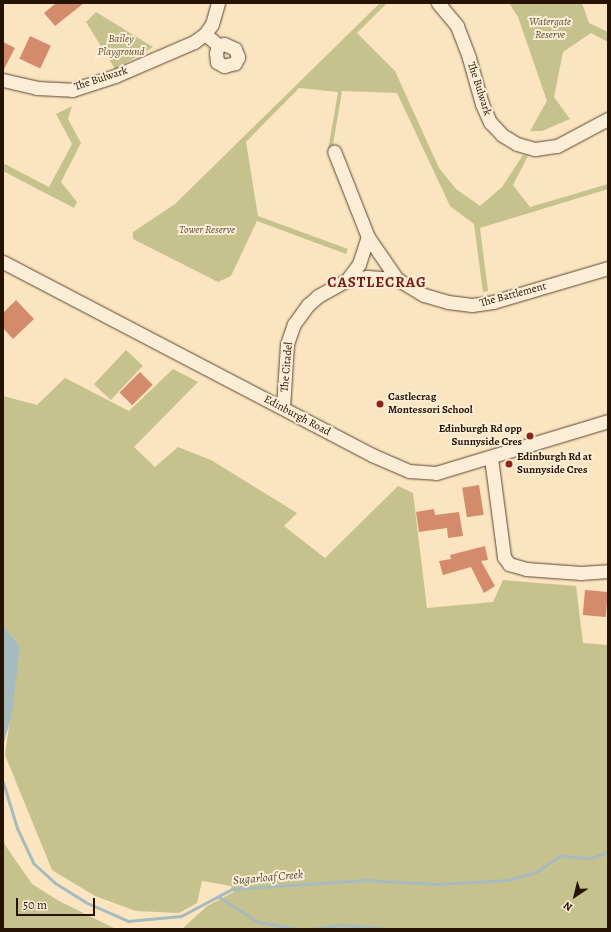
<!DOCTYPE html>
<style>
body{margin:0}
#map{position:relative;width:611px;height:932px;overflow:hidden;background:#fbe4c0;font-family:Alegreya,serif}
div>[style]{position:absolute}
.green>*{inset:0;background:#c6c28d;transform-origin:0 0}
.water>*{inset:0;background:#a5bbbe}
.stream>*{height:3px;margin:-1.5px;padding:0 1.5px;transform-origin:1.5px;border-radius:1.5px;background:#a5bbbe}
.building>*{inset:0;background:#d48b6b;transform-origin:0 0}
.roads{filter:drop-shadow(0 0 1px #5b4732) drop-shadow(0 0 1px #5b4732)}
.minor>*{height:13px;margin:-6.5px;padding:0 6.5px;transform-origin:6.5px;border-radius:6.5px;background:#fcedd6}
.dots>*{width:11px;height:11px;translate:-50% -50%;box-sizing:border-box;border:2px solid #fcedd6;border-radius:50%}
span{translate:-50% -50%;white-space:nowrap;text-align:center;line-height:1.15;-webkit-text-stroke:4px #fcedd6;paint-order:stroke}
.park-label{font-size:11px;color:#5e5033;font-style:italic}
.street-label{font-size:11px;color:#261303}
.poi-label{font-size:11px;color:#261303;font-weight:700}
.left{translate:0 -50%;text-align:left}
.right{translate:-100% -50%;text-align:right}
.water-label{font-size:12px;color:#524e44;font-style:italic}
.district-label{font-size:15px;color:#7a1f14;font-weight:700;letter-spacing:1px}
.frame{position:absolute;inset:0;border:4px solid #261303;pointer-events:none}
.north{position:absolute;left:555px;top:876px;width:40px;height:40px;-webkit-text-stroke:3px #fcedd6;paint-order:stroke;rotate:215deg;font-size:11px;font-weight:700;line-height:16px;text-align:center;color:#261303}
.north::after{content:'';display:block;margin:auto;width:14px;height:18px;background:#261303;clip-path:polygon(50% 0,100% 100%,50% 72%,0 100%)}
.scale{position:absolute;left:16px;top:898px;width:79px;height:18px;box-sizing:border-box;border:2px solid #261303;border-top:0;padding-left:5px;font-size:12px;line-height:14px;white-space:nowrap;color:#261303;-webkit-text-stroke:3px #fcedd6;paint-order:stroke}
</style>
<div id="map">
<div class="green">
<div style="clip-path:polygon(380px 3px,387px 3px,357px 33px,395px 71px,439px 168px,456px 189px,480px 206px,502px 187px,523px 155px,528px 156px,513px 185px,530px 207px,608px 184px,608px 189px,480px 228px,488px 291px,483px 292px,474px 224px,450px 206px,397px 93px,342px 91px,332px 151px,328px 150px,338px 92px,299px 88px,246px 142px,258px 216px,348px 249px,346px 254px,257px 221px,231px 276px,218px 282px,133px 239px,133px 232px,175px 204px)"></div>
<div style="clip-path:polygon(509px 3px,582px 3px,589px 23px,608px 32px,608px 42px,591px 33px,563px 52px,554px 97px,570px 119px,542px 131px,530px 131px,547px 101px,518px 17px)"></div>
<div style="clip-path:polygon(96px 12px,153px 47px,115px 69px,86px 22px)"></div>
<div style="clip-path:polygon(72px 106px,68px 119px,81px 143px,61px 182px,77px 202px,74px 208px,3px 171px,3px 163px,49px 187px,72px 144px,56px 114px)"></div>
<div style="left:126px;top:350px;width:23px;height:47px;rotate:43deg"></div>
<div style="clip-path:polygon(173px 369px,198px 382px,134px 447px,155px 467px,178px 447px,211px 460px,297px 513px,284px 526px,325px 558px,398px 486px,413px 493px,427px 608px,493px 602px,503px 580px,576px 586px,583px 643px,608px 645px,608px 929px,182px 929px,207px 906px,234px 892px,231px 886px,202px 881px,197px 903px,179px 913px,136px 911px,95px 896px,52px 870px,5px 755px,20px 646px,3px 625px,3px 396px,37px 405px,65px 378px,129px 411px)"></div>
<div style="clip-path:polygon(3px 838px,5px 845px,32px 884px,59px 901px,116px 929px,3px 929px)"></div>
</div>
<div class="water">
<div style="clip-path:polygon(3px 625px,20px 646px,12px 714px,3px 746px)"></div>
</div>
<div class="stream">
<div style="left:3px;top:782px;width:48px;rotate:73.1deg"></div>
<div style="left:17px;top:828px;width:38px;rotate:65deg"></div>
<div style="left:33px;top:863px;width:30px;rotate:42deg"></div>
<div style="left:55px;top:883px;width:36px;rotate:32deg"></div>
<div style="left:85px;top:902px;width:47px;rotate:23.8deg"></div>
<div style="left:128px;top:921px;width:53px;rotate:-5.4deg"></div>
<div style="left:181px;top:916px;width:58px;rotate:-27.9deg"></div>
<div style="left:232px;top:889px;width:133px;rotate:-3.9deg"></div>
<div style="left:365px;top:880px;width:73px;rotate:3.1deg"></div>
<div style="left:438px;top:884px;width:70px;rotate:-3.3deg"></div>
<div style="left:508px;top:880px;width:29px;rotate:-16deg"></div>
<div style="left:536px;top:872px;width:29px;rotate:-34deg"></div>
<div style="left:560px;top:856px;width:31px;rotate:4deg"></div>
<div style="left:591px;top:858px;width:18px;rotate:-19deg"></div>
<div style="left:219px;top:897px;width:46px;rotate:32.7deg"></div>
<div style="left:258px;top:922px;width:41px;rotate:9.9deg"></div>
<div style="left:311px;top:929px;width:29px;rotate:-8deg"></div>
<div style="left:340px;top:925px;width:51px;rotate:4.5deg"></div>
</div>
<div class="building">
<div style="clip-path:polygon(56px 3px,84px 3px,55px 26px,44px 13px)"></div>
<div style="left:30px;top:36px;width:23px;height:25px;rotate:25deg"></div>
<div style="clip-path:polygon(3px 42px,15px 48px,3px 71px)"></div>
<div style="clip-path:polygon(16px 300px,34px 319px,13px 339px,3px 328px,3px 313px)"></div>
<div style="left:140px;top:372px;width:18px;height:29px;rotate:45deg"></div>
<div style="left:479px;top:485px;width:30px;height:17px;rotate:81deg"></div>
<div style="clip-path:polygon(434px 509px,435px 515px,459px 512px,463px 536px,448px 538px,447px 528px,419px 532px,416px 512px)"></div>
<div style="clip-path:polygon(485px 546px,488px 560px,481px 561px,495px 586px,484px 593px,471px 567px,443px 575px,439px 561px,451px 559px,450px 555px)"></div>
<div style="left:585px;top:590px;width:23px;height:25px;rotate:5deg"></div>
</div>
<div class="roads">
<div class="minor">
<div style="left:438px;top:3px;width:30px;rotate:50deg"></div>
<div style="left:457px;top:26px;width:34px;rotate:69deg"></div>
<div style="left:469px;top:58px;width:48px;rotate:74.2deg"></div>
<div style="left:482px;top:104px;width:20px;rotate:66deg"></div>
<div style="left:490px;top:122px;width:18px;rotate:47deg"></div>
<div style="left:502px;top:135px;width:17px;rotate:31deg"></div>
<div style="left:517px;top:144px;width:19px;rotate:16deg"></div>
<div style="left:535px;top:149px;width:22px;rotate:-8deg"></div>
<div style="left:557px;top:146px;width:58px;rotate:-27.9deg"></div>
<div style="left:205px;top:34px;width:17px;rotate:40deg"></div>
<div style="left:218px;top:45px;width:6px;rotate:-9deg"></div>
<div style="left:224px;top:44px;width:12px;rotate:24deg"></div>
<div style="left:235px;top:49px;width:9px;rotate:69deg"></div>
<div style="left:238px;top:57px;width:7px;rotate:117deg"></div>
<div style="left:235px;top:63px;width:11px;rotate:165deg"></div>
<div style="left:224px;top:66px;width:8px;rotate:-150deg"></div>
<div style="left:217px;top:62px;width:9px;rotate:-96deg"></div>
<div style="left:216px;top:53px;width:8px;rotate:-76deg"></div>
<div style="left:3px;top:80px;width:35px;rotate:13deg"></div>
<div style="left:37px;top:88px;width:35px;rotate:3deg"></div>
<div style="left:72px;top:90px;width:45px;rotate:-18deg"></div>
<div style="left:115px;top:76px;width:86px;rotate:-23.3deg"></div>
<div style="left:194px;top:42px;width:14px;rotate:-36deg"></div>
<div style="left:205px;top:34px;width:12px;rotate:-55deg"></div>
<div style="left:212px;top:24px;width:22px;rotate:-74deg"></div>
<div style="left:368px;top:237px;width:51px;rotate:55.4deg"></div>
<div style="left:3px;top:262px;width:416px;rotate:27.6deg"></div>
<div style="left:372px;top:455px;width:40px;rotate:23.4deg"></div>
<div style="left:409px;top:471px;width:27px;rotate:4deg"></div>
<div style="left:436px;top:473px;width:180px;rotate:-16.8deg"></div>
<div style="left:347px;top:280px;width:20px;rotate:-9deg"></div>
<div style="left:367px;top:277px;width:30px;rotate:4deg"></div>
<div style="left:397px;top:279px;width:31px;rotate:31deg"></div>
<div style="left:424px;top:295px;width:25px;rotate:16deg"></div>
<div style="left:448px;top:302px;width:24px;rotate:7deg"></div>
<div style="left:472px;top:305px;width:21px;rotate:-8deg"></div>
<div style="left:493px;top:302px;width:120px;rotate:-16.5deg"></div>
<div style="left:283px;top:408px;width:64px;rotate:-86.4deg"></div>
<div style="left:287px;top:344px;width:21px;rotate:-71deg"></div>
<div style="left:294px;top:324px;width:24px;rotate:-54deg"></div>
<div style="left:308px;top:305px;width:13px;rotate:-42deg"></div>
<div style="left:318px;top:296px;width:33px;rotate:-29deg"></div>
<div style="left:347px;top:280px;width:20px;rotate:-53deg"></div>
<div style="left:359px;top:264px;width:28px;rotate:-72deg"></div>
<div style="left:368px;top:237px;width:92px;rotate:-111.6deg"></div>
<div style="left:491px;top:458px;width:100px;rotate:82.5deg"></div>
<div style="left:504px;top:557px;width:9px;rotate:54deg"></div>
<div style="left:509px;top:564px;width:18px;rotate:16deg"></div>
<div style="left:526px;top:569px;width:55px;rotate:4.2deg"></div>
<div style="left:581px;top:573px;width:27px;rotate:-4deg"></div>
</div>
</div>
<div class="dots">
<div style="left:380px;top:404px;background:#8f2418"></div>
<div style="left:530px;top:436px;background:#8f2418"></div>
<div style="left:509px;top:464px;background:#8f2418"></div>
</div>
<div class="park-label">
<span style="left:550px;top:29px">Watergate<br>Reserve</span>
<span style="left:121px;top:46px">Bailey<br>Playground</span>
<span style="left:207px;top:230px">Tower Reserve</span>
</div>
<div class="street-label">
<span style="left:101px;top:79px;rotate:-18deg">The Bulwark</span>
<span style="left:479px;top:89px;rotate:72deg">The Bulwark</span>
<span style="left:513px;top:295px;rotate:-15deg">The Battlement</span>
<span style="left:287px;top:367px;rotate:-85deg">The Citadel</span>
<span style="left:297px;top:416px;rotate:28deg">Edinburgh Road</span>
</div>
<div class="poi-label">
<span class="left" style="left:388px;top:404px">Castlecrag<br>Montessori School</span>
<span class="right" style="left:522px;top:436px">Edinburgh Rd opp<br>Sunnyside Cres</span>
<span class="left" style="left:517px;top:464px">Edinburgh Rd at<br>Sunnyside Cres</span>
</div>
<div class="water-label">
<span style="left:268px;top:878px;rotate:-5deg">Sugarloaf Creek</span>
</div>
<div class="district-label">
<span style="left:377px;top:283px">CASTLECRAG</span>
</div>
<div class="frame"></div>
<div class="north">N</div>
<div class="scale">50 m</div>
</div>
